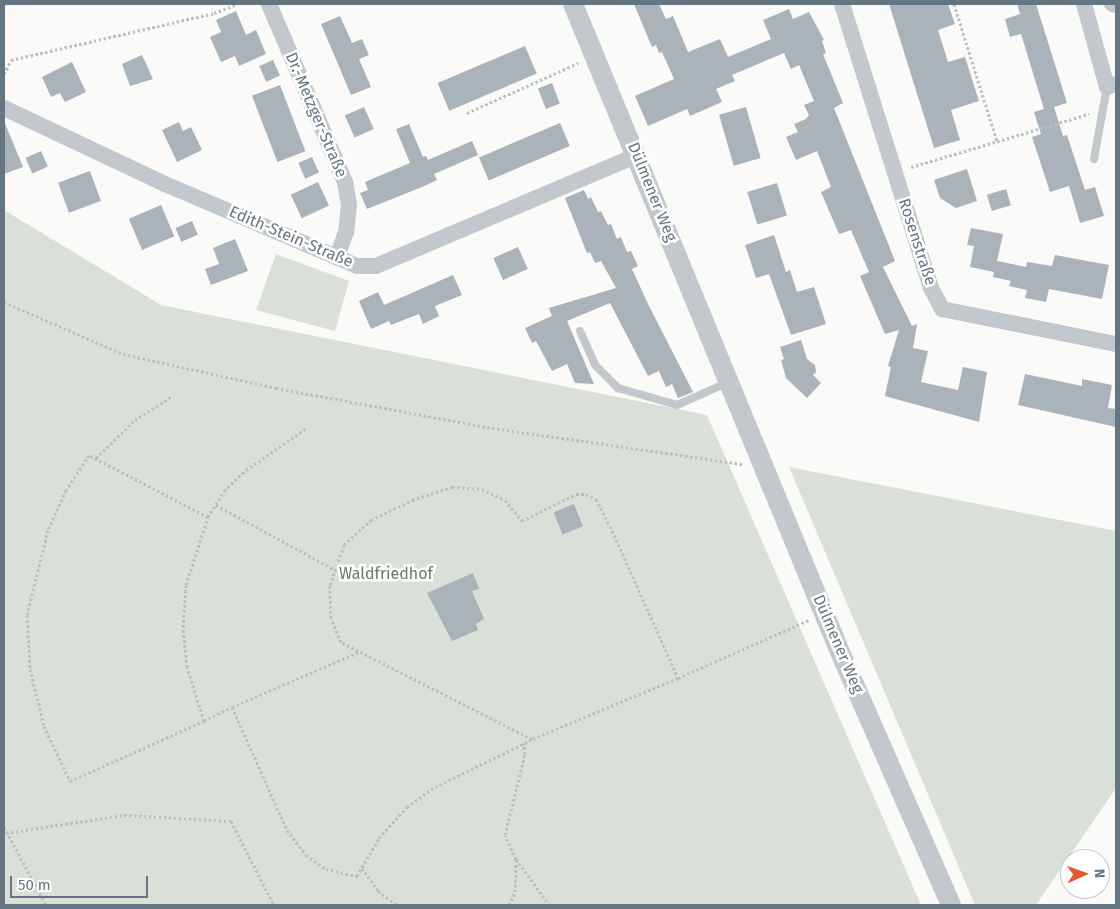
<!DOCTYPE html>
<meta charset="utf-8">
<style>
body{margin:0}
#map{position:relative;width:1120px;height:909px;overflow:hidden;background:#fafaf8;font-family:"Fira Sans",sans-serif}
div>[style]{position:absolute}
.green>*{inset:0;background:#dadfd7}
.building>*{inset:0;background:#aab3b9;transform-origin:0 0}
.path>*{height:3px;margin-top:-1.5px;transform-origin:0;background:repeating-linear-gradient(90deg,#bbbfc2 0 2.5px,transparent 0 5px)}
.service>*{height:8px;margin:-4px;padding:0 4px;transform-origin:4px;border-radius:4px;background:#c3c8cc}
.minor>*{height:16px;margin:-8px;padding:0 8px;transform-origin:8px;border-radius:8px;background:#c3c8cc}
.tertiary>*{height:20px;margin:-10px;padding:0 10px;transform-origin:10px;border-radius:10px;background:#c3c8cc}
span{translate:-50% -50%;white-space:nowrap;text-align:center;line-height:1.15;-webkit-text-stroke:5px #fff;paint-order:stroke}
.street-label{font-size:16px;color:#657683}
.park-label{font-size:16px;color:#687a64}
.frame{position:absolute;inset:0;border:5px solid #657683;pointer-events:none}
.north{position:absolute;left:1060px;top:849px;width:50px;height:50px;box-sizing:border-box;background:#fff;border:1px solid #c1c8cd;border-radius:50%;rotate:88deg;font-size:14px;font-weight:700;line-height:20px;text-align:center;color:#657683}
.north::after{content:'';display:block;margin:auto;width:18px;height:22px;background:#e4572e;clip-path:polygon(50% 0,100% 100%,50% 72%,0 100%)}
.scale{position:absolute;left:10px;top:876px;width:138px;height:22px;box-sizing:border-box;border:2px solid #657683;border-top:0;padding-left:6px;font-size:15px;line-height:18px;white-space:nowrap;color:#657683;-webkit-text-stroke:4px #fff;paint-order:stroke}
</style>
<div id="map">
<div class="green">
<div style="clip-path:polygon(4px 210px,161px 305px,707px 415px,921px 905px,4px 905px)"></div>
<div style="clip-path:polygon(276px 254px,349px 281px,335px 331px,256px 310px)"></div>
<div style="clip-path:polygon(789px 467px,1116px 531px,1116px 788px,1036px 905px,975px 905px)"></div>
</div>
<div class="building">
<div style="clip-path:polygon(634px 4px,659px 4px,666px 19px,673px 16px,688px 52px,720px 39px,728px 57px,771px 39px,763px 20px,789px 9px,793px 19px,809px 12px,824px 40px,822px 41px,826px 53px,823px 54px,843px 103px,834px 108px,895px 261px,883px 267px,912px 326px,917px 324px,913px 348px,928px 351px,921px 382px,958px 390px,963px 367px,987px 372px,979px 422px,885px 396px,891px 367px,888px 366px,899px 330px,885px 334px,860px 276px,869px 272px,851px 230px,839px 234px,821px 192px,831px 187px,817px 151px,796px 160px,786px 137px,798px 132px,794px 124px,806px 119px,809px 115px,804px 105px,814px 101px,799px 65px,791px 69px,784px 53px,732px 75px,735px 81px,716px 89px,722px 102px,690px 116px,687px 109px,648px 126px,635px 96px,674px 79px,662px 52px,659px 53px,656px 45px,652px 47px)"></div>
<div style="clip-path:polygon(889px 4px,948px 4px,955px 24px,938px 30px,948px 62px,965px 57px,979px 101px,951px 110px,960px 140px,934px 148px)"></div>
<div style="clip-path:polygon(1017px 4px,1036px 4px,1067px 103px,1054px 107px,1063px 136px,1067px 135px,1085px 190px,1095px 187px,1104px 216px,1080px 223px,1069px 186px,1050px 192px,1032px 137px,1041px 134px,1034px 112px,1044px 109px,1021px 34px,1010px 37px,1005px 19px,1020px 14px)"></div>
<div style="clip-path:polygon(236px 11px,246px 35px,256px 30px,266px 54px,239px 66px,235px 56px,221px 62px,210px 37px,221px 32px,216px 20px)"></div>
<div style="clip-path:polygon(340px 16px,352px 43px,362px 39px,369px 55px,359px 59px,371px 87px,351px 95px,321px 24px)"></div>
<div style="left:525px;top:46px;width:30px;height:95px;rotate:67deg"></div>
<div style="clip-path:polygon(142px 55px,153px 79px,130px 86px,122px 64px)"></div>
<div style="left:273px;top:60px;width:17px;height:15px;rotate:66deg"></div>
<div style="clip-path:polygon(72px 62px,86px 92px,65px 102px,60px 93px,51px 97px,42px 77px)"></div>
<div style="left:552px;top:83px;width:22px;height:15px;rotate:69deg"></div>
<div style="left:280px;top:85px;width:71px;height:30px;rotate:69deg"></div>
<div style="left:364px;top:107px;width:24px;height:21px;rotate:66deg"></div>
<div style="left:746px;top:107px;width:53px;height:28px;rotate:74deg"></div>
<div style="clip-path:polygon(4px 121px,23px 167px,4px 174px)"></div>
<div style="clip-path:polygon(179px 122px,183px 131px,191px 127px,202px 150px,177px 162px,162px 130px)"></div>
<div style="left:560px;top:123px;width:25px;height:88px;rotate:67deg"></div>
<div style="clip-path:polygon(409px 124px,423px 157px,426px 156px,428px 160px,472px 141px,478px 155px,434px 174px,437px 180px,422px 187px,367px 209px,360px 193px,368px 190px,365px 182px,410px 163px,396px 129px)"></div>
<div style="left:41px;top:151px;width:17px;height:17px;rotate:66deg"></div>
<div style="left:312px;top:157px;width:17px;height:15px;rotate:66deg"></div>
<div style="clip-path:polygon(967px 169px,977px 201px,956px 208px,940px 198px,934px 180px)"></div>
<div style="left:90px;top:171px;width:32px;height:34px;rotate:70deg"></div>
<div style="left:318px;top:182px;width:26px;height:30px;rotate:65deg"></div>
<div style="left:777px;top:183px;width:34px;height:31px;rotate:73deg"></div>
<div style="left:1006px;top:189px;width:17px;height:20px;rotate:73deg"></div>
<div style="clip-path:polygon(584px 190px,588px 199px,591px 197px,598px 212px,601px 211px,608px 225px,611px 224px,617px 239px,621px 237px,627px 252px,631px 251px,638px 266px,632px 269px,648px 304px,693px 392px,678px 398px,672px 384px,666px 387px,659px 371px,648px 376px,610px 303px,567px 321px,594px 384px,575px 383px,567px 364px,552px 371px,536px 341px,532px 343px,525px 328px,552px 316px,549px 308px,616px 288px,601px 261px,595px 263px,590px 252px,587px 253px,565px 198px)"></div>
<div style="left:161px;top:205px;width:34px;height:35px;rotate:67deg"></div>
<div style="left:192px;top:221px;width:15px;height:18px;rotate:67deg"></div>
<div style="clip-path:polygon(971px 228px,1003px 234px,997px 261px,1026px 267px,1027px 262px,1052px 266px,1055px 255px,1109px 265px,1102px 299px,1049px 289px,1046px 302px,1025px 298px,1027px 290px,1009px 286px,1011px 281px,993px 277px,994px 272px,970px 267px,974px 246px,967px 245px)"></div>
<div style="clip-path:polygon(774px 235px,786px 272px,790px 270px,797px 292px,814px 287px,826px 324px,791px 335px,769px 274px,756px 278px,745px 245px)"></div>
<div style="clip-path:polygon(235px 239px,248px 271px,211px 285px,205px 269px,219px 264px,213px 248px)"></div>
<div style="left:518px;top:247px;width:24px;height:27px;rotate:66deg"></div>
<div style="clip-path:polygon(453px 275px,462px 295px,435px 306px,439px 316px,423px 324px,419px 314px,391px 325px,389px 321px,371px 329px,359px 301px,378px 292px,384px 305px)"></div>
<div style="clip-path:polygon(801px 340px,807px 359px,815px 365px,816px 372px,813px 375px,821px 383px,807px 398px,786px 378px,781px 360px,784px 359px,780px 347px)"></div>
<div style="clip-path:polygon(1025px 374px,1082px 386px,1082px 379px,1112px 385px,1108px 408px,1116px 409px,1116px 427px,1018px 405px)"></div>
<div style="left:574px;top:504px;width:24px;height:22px;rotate:68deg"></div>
<div style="clip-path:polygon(473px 573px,479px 589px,472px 591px,484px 619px,476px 624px,478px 630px,452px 641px,427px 593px)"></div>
</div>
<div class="path">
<div style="left:954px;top:4px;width:144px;rotate:72.6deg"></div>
<div style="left:4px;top:74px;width:16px;rotate:-63deg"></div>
<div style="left:11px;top:60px;width:208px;rotate:-13deg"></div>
<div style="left:214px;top:13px;width:25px;rotate:-21deg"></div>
<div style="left:467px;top:113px;width:122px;rotate:-24.2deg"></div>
<div style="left:911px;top:167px;width:186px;rotate:-16.6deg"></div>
<div style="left:4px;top:302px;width:130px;rotate:23.6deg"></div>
<div style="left:123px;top:354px;width:157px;rotate:12.5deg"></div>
<div style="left:276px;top:388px;width:220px;rotate:10.5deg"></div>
<div style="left:492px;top:428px;width:253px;rotate:8.2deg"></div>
<div style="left:96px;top:458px;width:54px;rotate:-44.3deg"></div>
<div style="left:135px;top:420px;width:43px;rotate:-32.6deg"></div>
<div style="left:216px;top:505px;width:136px;rotate:28.6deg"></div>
<div style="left:208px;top:517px;width:31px;rotate:-58deg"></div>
<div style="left:224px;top:491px;width:30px;rotate:-44deg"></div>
<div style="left:246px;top:470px;width:75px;rotate:-34.7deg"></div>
<div style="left:678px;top:678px;width:158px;rotate:157.3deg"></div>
<div style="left:532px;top:739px;width:214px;rotate:-153.1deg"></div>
<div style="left:341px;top:642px;width:26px;rotate:-113deg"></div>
<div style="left:331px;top:618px;width:33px;rotate:-92deg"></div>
<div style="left:330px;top:585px;width:42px;rotate:-70.7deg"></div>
<div style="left:344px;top:545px;width:37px;rotate:-43deg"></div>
<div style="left:371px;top:520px;width:46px;rotate:-26deg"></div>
<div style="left:412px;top:500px;width:42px;rotate:-18deg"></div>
<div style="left:452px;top:487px;width:30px;rotate:4deg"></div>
<div style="left:482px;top:489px;width:25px;rotate:26deg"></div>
<div style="left:505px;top:500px;width:27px;rotate:51deg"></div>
<div style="left:522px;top:521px;width:60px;rotate:-26.6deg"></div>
<div style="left:576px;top:494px;width:10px"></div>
<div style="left:586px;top:494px;width:11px;rotate:27deg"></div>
<div style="left:596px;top:499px;width:30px;rotate:63deg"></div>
<div style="left:610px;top:526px;width:167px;rotate:65.9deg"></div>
<div style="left:678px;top:678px;width:143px;rotate:-23.9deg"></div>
<div style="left:232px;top:707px;width:135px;rotate:65.9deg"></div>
<div style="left:287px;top:830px;width:31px;rotate:53deg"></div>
<div style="left:306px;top:855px;width:24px;rotate:35deg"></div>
<div style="left:326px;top:869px;width:32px;rotate:13deg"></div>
<div style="left:357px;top:876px;width:44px;rotate:-59.9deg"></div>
<div style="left:379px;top:838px;width:42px;rotate:-47.9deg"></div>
<div style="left:407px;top:807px;width:34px;rotate:-36deg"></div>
<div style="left:435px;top:787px;width:107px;rotate:-26.1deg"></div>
<div style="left:204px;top:721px;width:57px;rotate:-107.5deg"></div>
<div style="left:187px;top:667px;width:40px;rotate:-95.7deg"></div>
<div style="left:183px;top:627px;width:42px;rotate:-85.9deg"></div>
<div style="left:186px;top:585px;width:71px;rotate:-72.1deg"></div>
<div style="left:208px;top:517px;width:134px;rotate:-152.5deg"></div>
<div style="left:89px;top:455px;width:42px;rotate:123.3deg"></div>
<div style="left:66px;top:490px;width:44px;rotate:114.2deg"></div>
<div style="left:48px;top:530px;width:88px;rotate:103.9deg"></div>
<div style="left:27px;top:615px;width:54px;rotate:86.8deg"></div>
<div style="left:30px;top:669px;width:59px;rotate:76.2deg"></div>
<div style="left:44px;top:726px;width:61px;rotate:64.7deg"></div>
<div style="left:70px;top:781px;width:147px;rotate:-24.1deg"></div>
<div style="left:204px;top:721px;width:31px;rotate:-27deg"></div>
<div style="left:232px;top:707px;width:138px;rotate:-23.4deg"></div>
<div style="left:4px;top:827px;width:89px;rotate:61.7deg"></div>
<div style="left:6px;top:833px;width:119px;rotate:-8.7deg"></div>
<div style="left:124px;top:815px;width:107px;rotate:3.2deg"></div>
<div style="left:231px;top:821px;width:94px;rotate:62.9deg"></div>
<div style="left:516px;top:859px;width:57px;rotate:54.3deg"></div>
<div style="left:362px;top:868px;width:28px;rotate:55deg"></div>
<div style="left:378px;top:891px;width:24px;rotate:36deg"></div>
<div style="left:509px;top:905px;width:14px;rotate:-65deg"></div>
<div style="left:515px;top:892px;width:33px;rotate:-88deg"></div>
<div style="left:516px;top:859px;width:26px;rotate:-115deg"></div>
<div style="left:505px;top:835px;width:83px;rotate:-76.1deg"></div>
<div style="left:525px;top:754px;width:11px;rotate:-95deg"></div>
</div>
<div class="service">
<div style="left:1094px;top:159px;width:73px;rotate:-79.8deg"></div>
<div style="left:580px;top:331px;width:37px;rotate:66deg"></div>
<div style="left:595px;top:365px;width:33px;rotate:45deg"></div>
<div style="left:618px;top:388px;width:61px;rotate:16.1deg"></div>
<div style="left:677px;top:405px;width:57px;rotate:-23.9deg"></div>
</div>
<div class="minor">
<div style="left:269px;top:4px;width:194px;rotate:66.9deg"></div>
<div style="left:345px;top:182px;width:23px;rotate:80deg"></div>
<div style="left:349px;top:205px;width:27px;rotate:96deg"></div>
<div style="left:346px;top:232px;width:27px;rotate:110deg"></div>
<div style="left:842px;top:4px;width:298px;rotate:72.6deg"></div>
<div style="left:931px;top:288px;width:24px;rotate:62deg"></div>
<div style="left:942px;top:309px;width:177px;rotate:11.4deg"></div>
<div style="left:1084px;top:4px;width:86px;rotate:74.5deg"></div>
<div style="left:1107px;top:87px;width:9px;rotate:-18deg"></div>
<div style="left:1112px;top:4px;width:4px;rotate:14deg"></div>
<div style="left:4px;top:108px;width:178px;rotate:25.3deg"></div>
<div style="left:165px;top:184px;width:209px;rotate:23.1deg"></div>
<div style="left:357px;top:266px;width:19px"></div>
<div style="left:376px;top:266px;width:284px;rotate:-23deg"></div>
</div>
<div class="tertiary">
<div style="left:573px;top:4px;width:701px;rotate:67.61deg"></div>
<div style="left:840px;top:652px;width:276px;rotate:66.3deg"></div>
</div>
<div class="street-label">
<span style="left:316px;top:115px;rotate:67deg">Dr.-Metzger-Straße</span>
<span style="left:652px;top:192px;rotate:68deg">Dülmener Weg</span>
<span style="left:291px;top:237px;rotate:23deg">Edith-Stein-Straße</span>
<span style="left:917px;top:242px;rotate:72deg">Rosenstraße</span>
<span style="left:838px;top:644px;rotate:67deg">Dülmener Weg</span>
</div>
<div class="park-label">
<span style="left:386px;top:574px">Waldfriedhof</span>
</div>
<div class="frame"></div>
<div class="north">N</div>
<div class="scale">50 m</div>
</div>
